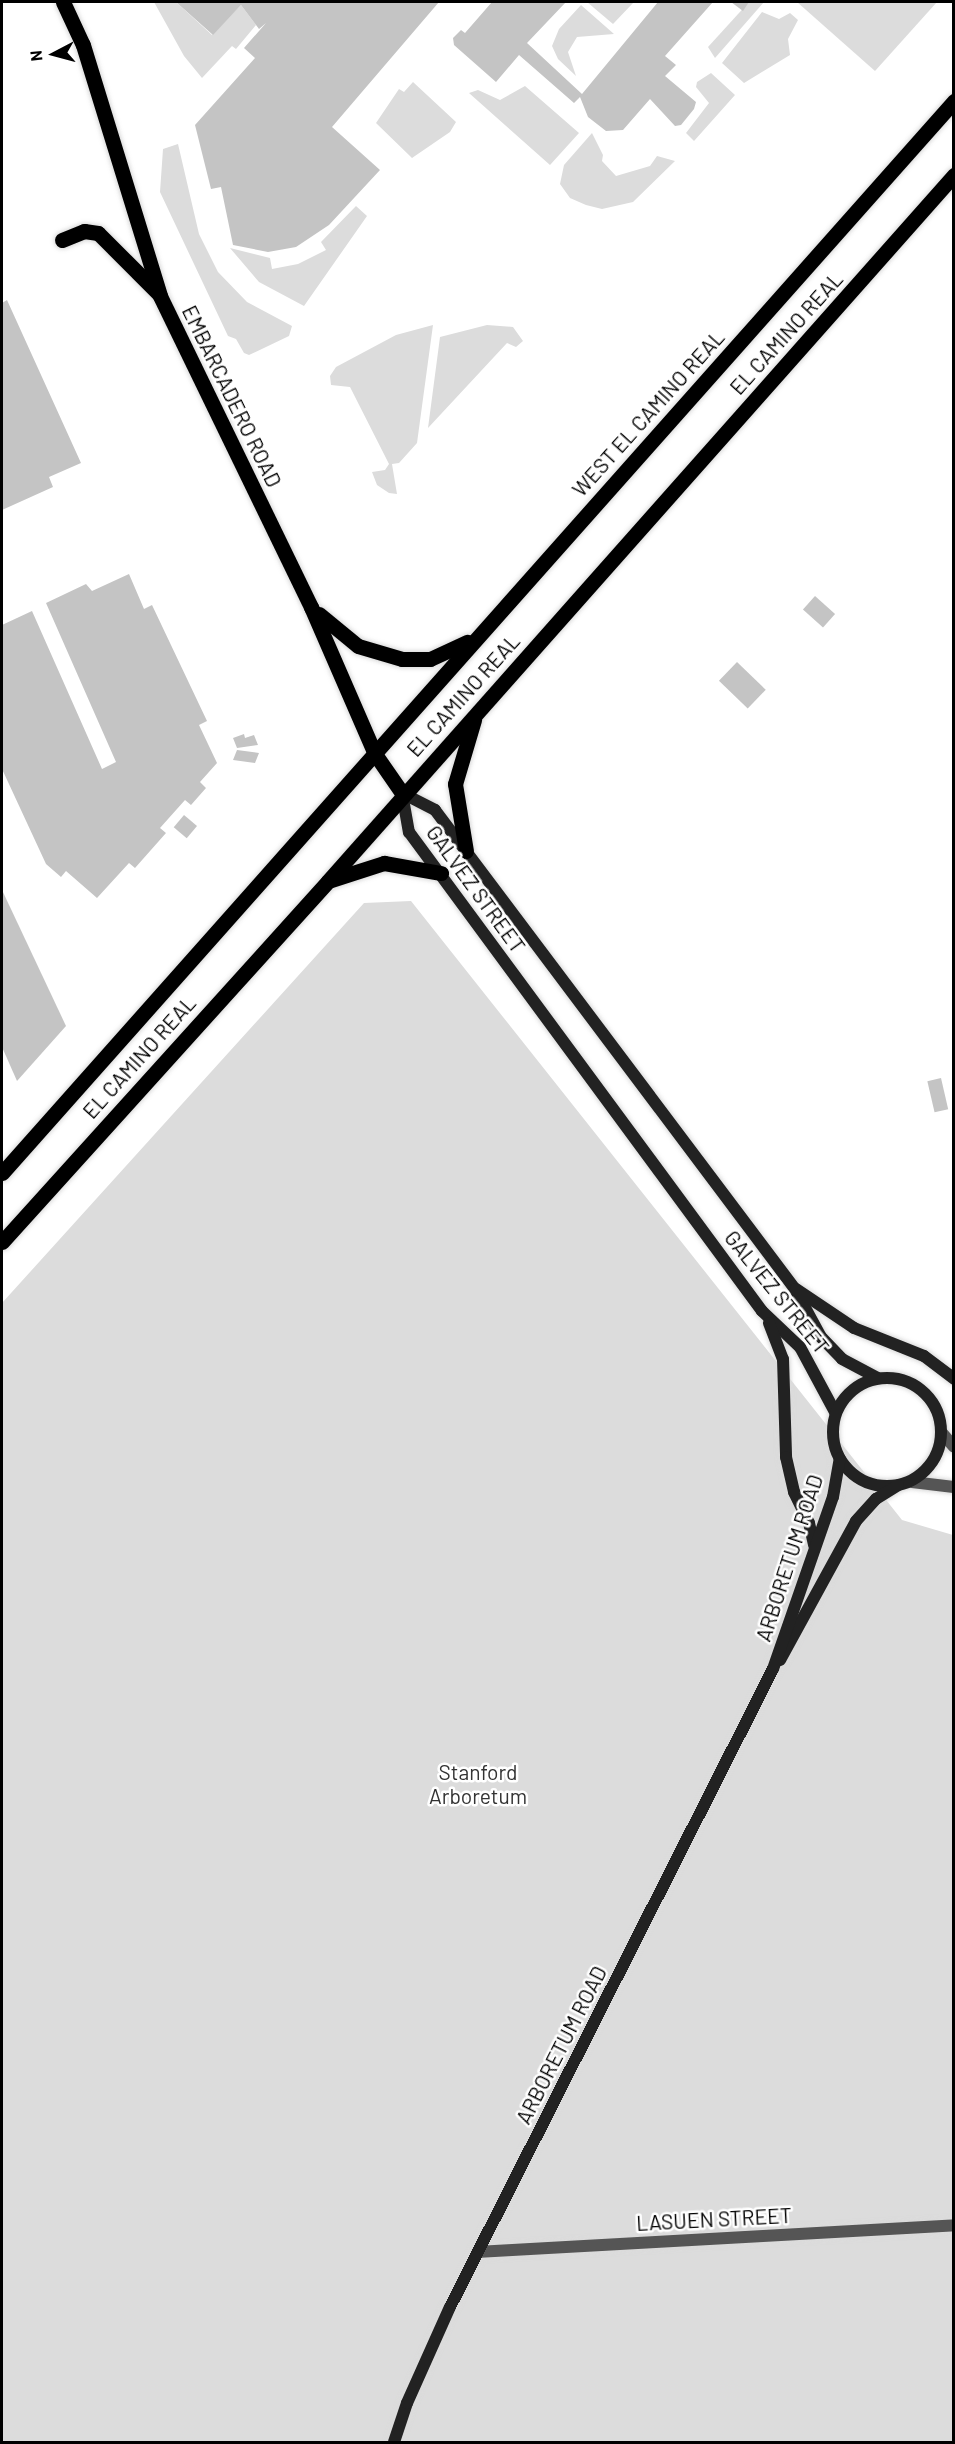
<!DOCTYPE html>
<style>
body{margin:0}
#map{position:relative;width:955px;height:2444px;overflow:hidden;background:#fff;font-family:Barlow,sans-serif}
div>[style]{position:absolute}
.green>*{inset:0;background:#dcdcdc}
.building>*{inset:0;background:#c4c4c4;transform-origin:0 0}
.roads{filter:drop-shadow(0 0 2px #dbdbdb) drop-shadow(0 0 2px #dbdbdb)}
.minor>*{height:12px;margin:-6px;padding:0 6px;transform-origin:6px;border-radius:6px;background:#555}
.tertiary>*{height:12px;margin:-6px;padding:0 6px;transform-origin:6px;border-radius:6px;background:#555}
.secondary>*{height:12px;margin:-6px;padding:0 6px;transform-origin:6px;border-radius:6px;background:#222}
.secondary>.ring{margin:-6px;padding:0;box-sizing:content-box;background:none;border:12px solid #222;border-radius:50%}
.primary>*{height:15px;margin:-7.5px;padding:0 7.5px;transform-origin:7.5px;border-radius:7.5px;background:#000}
span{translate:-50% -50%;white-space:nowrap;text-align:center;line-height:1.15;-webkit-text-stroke:5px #fff;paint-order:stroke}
.street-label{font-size:21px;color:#000}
.park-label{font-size:21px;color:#333}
.frame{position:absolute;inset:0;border:3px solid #000;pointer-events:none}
.north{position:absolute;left:24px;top:24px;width:60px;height:60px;-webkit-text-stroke:4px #fff;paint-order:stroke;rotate:264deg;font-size:16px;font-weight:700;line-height:24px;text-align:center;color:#000}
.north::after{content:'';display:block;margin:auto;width:21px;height:27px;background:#000;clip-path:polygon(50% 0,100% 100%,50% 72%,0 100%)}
</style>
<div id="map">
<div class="green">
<div style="clip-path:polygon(154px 2px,176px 2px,212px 35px,241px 5px,256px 25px,236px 49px,232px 46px,202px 78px,184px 56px)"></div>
<div style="clip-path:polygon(587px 2px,634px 2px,613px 24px)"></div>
<div style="clip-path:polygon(749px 2px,764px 2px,715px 58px,708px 47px)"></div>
<div style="clip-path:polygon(797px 2px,937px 2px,875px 71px)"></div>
<div style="clip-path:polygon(581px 5px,614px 34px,577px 37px,568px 52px,576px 76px,558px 59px,552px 46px,559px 29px)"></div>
<div style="clip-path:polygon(762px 12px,779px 19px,790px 13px,798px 20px,788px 39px,790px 55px,744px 83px,722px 63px)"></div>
<div style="clip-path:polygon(711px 73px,735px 95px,694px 141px,686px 133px,709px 103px,696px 87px,697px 82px)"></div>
<div style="clip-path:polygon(413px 82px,456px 122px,450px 132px,412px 158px,376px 123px,399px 89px,404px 92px)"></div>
<div style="clip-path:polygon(525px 86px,579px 133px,550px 165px,469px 93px,478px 90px,500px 100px)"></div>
<div style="clip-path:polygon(592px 133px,603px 155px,602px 161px,616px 176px,650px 166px,657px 156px,675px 161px,633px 202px,602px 209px,586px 205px,570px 198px,560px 184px,564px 165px)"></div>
<div style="clip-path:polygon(178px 144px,199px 234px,218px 272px,247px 302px,292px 326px,289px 336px,249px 355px,244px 353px,236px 339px,228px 336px,160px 192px,163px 149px)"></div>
<div style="clip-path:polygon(356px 206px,367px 216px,304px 306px,259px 282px,230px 248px,270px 258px,272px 269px,298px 264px,326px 250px,321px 242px)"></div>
<div style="clip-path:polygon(433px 325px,417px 443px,399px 463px,392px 464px,397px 494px,389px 493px,377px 485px,372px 472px,385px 470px,389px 464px,350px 387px,331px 385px,330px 376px,336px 367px,396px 335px)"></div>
<div style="clip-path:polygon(487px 325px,513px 327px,523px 341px,516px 347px,507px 343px,428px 428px,440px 337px)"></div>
<div style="clip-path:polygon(411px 901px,902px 1520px,953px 1535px,953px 2442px,2px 2442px,2px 1303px,364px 903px)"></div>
</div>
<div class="building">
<div style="clip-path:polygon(176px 2px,439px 2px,332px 127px,380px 170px,329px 225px,296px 247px,268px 252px,233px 245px,221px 187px,211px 189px,195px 125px,255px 58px,244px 48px,266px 23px,259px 29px,241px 5px,213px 35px)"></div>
<div style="clip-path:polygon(492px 2px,566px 2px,527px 43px,582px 94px,658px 2px,713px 2px,665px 56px,676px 65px,665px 76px,696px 102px,694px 109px,681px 125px,675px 126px,650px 99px,623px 130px,606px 131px,588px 117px,580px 97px,574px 103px,519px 55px,496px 82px,454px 45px,453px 38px,461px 30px,465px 33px)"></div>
<div style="clip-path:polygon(731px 2px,749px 2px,743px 11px)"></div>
<div style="clip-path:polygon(7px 300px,81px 463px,49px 477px,53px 487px,2px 510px,2px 303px)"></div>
<div style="clip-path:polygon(129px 574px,144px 609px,152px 605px,207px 721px,199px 725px,217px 763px,200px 782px,206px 788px,191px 805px,185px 800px,160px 828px,166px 833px,135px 868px,129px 863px,97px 898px,66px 871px,61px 877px,46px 864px,2px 769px,2px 625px,32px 611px,102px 769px,116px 762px,46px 603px,86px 584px,92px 591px)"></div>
<div style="left:815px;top:596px;width:27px;height:18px;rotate:42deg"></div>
<div style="left:737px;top:662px;width:40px;height:26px;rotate:44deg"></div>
<div style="clip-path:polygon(244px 734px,245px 738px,254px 735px,258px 745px,237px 748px,233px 738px)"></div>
<div style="clip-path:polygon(237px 750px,259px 753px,255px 763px,233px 760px)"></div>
<div style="left:184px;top:815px;width:17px;height:16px;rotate:40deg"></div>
<div style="clip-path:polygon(2px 890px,66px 1026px,17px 1081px,2px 1047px)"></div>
<div style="left:941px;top:1078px;width:32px;height:14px;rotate:77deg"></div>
</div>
<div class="roads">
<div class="minor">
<div style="left:478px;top:2252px;width:477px;rotate:-3.2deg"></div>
</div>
<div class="tertiary">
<div style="left:942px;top:1433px;width:18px;rotate:49deg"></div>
<div style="left:912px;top:1482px;width:42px;rotate:6.8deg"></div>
</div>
<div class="secondary">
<div style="left:402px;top:793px;width:37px;rotate:27deg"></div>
<div style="left:435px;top:810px;width:599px;rotate:53.07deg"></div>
<div style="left:795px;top:1289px;width:55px;rotate:61.6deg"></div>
<div style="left:821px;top:1337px;width:30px;rotate:46deg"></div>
<div style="left:842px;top:1359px;width:40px;rotate:28deg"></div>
<div style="left:402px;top:793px;width:40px;rotate:80deg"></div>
<div style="left:409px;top:832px;width:595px;rotate:53.61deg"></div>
<div style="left:762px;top:1311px;width:52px;rotate:43.5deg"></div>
<div style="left:800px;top:1347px;width:74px;rotate:61.7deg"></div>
<div style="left:796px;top:1289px;width:70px;rotate:33.9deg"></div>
<div style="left:854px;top:1328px;width:75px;rotate:21.8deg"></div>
<div style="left:924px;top:1356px;width:38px;rotate:37deg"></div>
<div style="left:769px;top:1323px;width:39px;rotate:69deg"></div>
<div style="left:783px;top:1359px;width:98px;rotate:88.2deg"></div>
<div style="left:786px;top:1457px;width:36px;rotate:77deg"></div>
<div style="left:794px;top:1492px;width:34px;rotate:64deg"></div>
<div style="left:809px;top:1523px;width:23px;rotate:77deg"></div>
<div class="ring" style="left:833px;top:1378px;width:96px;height:96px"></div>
<div style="left:780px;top:1660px;width:158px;rotate:-61.3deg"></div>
<div style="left:856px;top:1521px;width:30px;rotate:-48deg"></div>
<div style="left:876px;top:1499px;width:26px;rotate:-32deg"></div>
<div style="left:394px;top:2442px;width:41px;rotate:-71.6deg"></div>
<div style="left:407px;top:2403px;width:105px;rotate:-65.9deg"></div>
<div style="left:450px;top:2307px;width:715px;rotate:-63.15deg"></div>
<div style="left:773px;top:1669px;width:182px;rotate:-70.8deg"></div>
<div style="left:833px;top:1497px;width:39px;rotate:-80deg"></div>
</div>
<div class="primary">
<div style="left:63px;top:2px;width:47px;rotate:65.1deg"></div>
<div style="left:83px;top:45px;width:263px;rotate:72.9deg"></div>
<div style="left:160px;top:296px;width:346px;rotate:64.1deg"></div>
<div style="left:311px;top:607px;width:160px;rotate:66.5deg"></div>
<div style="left:375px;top:754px;width:47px;rotate:55.3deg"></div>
<div style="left:62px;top:240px;width:24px;rotate:-22deg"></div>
<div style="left:84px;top:231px;width:14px;rotate:8deg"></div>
<div style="left:98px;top:233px;width:85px;rotate:45deg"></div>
<div style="left:319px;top:614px;width:50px;rotate:39.4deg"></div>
<div style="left:358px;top:646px;width:46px;rotate:16.5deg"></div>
<div style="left:402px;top:659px;width:28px"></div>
<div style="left:430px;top:659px;width:41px;rotate:-24.7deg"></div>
<div style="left:466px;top:851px;width:68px;rotate:-99.3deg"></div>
<div style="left:455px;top:784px;width:67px;rotate:-73.5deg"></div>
<div style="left:331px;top:880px;width:56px;rotate:-17.8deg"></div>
<div style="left:384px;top:863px;width:58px;rotate:10deg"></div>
<div style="left:2px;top:1173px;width:1434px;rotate:-48.39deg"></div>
<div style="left:2px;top:1242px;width:486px;rotate:-47.9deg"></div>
<div style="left:328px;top:881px;width:944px;rotate:-48.44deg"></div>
</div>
</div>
<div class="street-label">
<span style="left:786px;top:333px;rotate:-48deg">EL CAMINO REAL</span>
<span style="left:232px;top:396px;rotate:64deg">EMBARCADERO ROAD</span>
<span style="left:648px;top:413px;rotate:-48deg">WEST EL CAMINO REAL</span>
<span style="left:463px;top:695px;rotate:-48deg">EL CAMINO REAL</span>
<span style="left:476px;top:889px;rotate:54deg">GALVEZ STREET</span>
<span style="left:139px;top:1057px;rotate:-48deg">EL CAMINO REAL</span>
<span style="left:777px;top:1292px;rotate:51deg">GALVEZ STREET</span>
<span style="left:789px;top:1558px;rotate:-72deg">ARBORETUM ROAD</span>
<span style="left:561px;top:2045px;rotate:-63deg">ARBORETUM ROAD</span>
<span style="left:714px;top:2219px;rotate:-3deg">LASUEN STREET</span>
</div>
<div class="park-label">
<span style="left:478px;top:1784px">Stanford<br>Arboretum</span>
</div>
<div class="frame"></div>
<div class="north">N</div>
</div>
